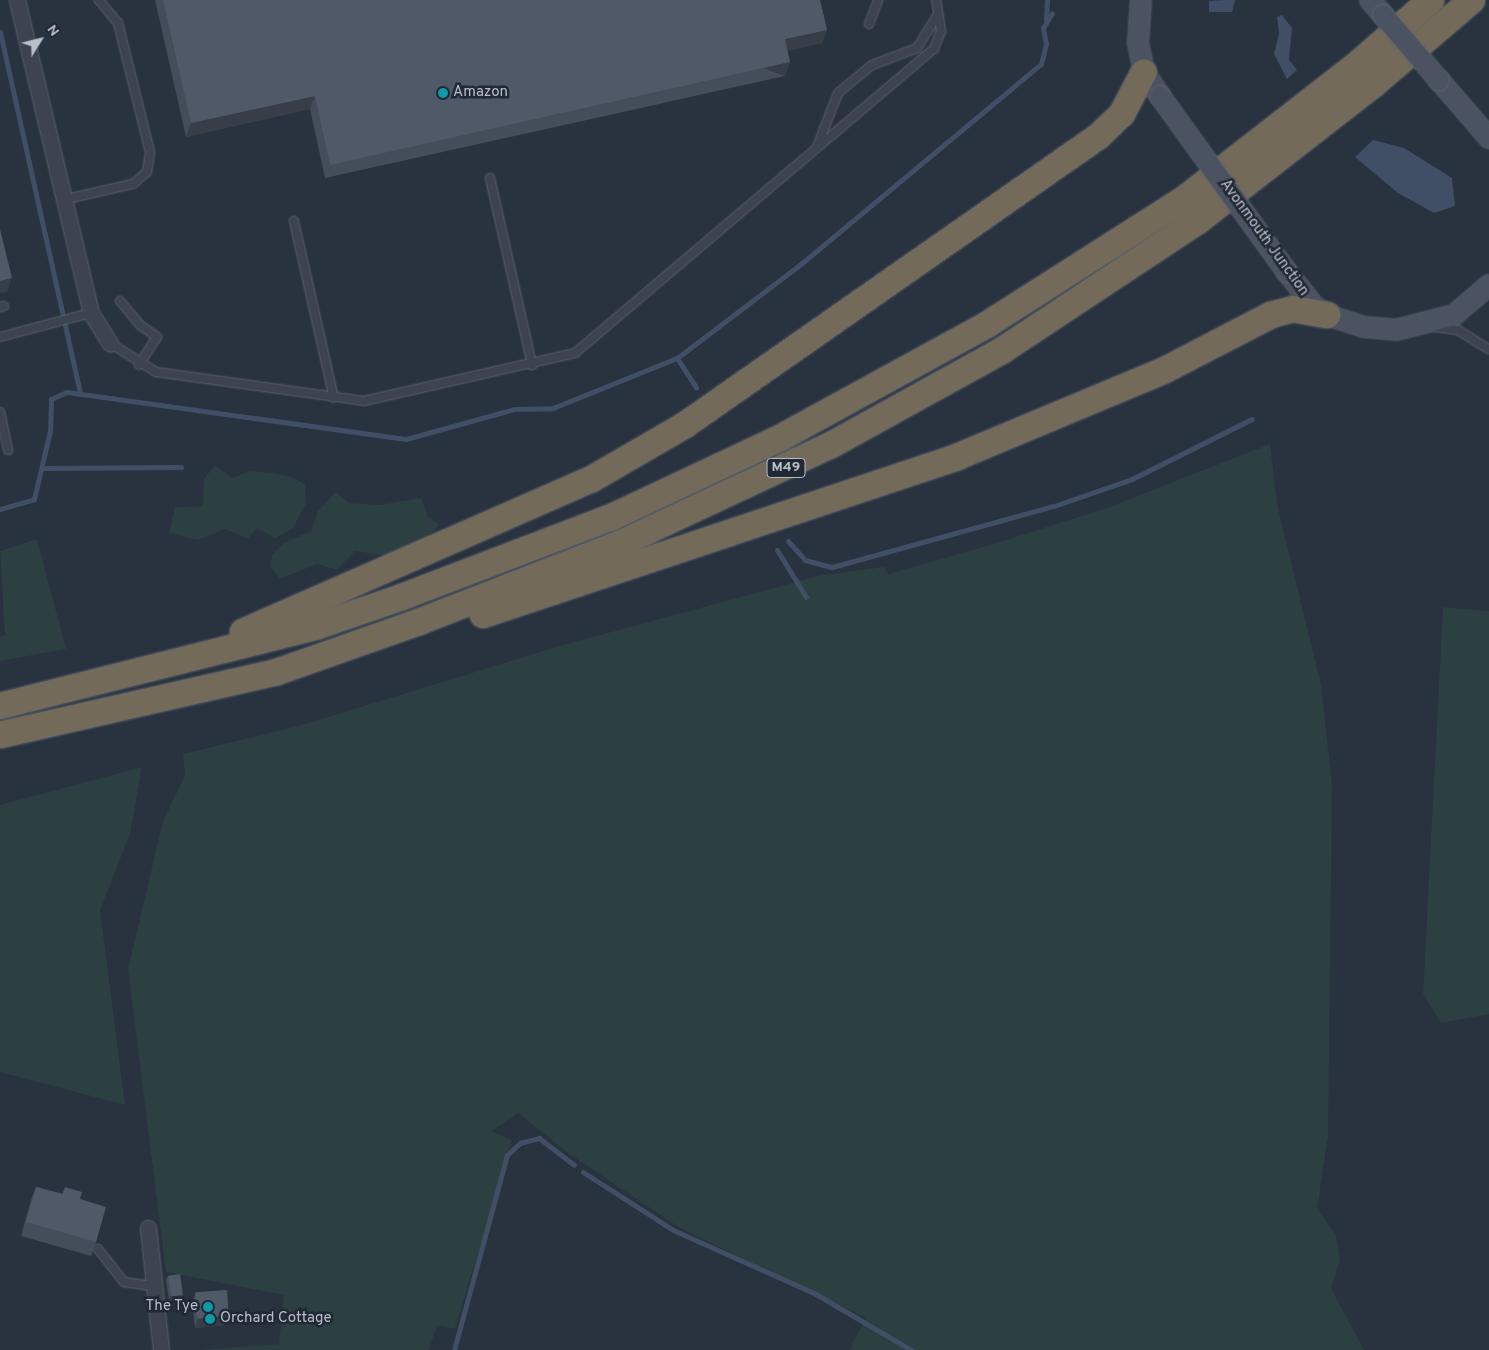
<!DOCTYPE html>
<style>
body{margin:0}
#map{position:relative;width:1489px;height:1350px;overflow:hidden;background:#29323f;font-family:Overpass,sans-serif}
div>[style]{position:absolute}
.green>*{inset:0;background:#2c3f41}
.water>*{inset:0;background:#404f66}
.stream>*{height:5px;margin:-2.5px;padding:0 2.5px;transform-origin:2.5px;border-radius:2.5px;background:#404f66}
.roads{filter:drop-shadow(0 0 1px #5a626c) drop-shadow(0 0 1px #5a626c)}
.lane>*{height:8px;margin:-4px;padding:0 4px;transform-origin:4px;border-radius:4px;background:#3d444f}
.street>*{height:15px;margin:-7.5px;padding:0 7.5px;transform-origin:7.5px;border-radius:7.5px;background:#3d444f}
.secondary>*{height:20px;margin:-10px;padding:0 10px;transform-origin:10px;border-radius:10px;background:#4b5362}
.highway>*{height:26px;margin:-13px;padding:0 13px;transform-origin:13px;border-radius:13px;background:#746a5a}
.bridges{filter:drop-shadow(0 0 1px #5a626c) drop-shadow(0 0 1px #5a626c)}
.secondary-bridge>*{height:20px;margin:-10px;padding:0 10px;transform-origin:10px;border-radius:10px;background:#4b5362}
.wall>*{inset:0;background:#444d59}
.shaded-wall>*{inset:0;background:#373e48;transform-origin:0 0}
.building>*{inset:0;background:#4f5967;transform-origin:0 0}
.dots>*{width:14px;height:14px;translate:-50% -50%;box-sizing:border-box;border:2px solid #212934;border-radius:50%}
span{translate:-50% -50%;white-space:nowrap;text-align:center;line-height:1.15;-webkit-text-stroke:5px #212934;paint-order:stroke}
.shield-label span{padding:1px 4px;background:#212934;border:1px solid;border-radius:4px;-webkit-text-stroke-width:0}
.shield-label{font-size:14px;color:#b9bfc9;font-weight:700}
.poi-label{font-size:15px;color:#b9bfc9}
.left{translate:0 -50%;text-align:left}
.right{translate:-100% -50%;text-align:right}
.street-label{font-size:15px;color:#b9bfc9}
.north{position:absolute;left:15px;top:15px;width:50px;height:50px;-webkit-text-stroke:4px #212934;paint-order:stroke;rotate:54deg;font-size:14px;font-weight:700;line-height:20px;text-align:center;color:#b9bfc9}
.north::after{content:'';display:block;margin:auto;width:18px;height:22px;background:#b9bfc9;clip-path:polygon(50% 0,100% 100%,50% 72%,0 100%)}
</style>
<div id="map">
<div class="green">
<div style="clip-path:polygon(1270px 444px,1277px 504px,1321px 685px,1332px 785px,1328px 1137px,1317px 1209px,1336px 1235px,1340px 1260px,1331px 1288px,1364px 1350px,849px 1350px,866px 1318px,680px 1228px,568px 1153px,518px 1113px,491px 1131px,512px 1140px,455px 1329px,437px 1325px,429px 1350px,202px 1350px,279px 1344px,284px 1295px,166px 1272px,128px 969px,163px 821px,185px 776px,183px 754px,302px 725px,563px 645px,822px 575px,884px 567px,888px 574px,990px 545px,1107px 508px)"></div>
<div style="clip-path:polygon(215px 465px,232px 478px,250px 471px,273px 473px,295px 478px,305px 485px,306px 504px,293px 528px,275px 538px,257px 528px,248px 539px,225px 529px,198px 540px,169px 533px,175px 507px,203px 506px,204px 479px)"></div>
<div style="clip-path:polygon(336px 492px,349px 503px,380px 505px,421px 498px,428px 517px,439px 525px,427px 538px,389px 556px,355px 551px,337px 570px,317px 564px,280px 579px,270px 566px,272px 555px,284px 543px,311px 531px,318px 511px)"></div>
<div style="clip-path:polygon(37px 539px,66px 649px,0 661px,0 637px,5px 635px,0 551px)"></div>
<div style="clip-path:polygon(1443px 607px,1489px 611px,1489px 1014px,1441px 1023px,1423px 994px)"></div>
<div style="clip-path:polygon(142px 767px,130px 834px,100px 910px,125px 1105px,0 1072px,0 805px)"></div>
</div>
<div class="water">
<div style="clip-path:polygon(1226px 0,1235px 0,1232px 12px,1209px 12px,1209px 1px)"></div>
<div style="clip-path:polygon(1282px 15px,1292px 28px,1289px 60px,1297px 70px,1287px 79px,1274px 54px,1279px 33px,1277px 17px)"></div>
<div style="clip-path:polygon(1373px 140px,1404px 148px,1452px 178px,1455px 206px,1434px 213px,1398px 193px,1355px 157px)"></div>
</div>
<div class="stream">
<div style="left:1046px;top:20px;width:20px;rotate:-87deg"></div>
<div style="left:0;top:32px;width:371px;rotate:77.5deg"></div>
<div style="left:677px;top:358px;width:35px;rotate:57deg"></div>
<div style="left:43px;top:468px;width:138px;rotate:-0.4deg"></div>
<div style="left:0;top:509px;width:35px;rotate:-16deg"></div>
<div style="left:34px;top:499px;width:70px;rotate:-76.8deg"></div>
<div style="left:50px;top:431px;width:32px;rotate:-88deg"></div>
<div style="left:51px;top:399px;width:17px;rotate:-24deg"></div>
<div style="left:67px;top:392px;width:342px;rotate:7.9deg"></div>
<div style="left:406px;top:439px;width:112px;rotate:-15.5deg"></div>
<div style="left:514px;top:409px;width:39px;rotate:-1deg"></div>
<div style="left:553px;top:408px;width:134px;rotate:-22deg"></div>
<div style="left:677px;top:358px;width:157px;rotate:-37.2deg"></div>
<div style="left:802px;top:263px;width:311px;rotate:-39.8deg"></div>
<div style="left:1041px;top:64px;width:21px;rotate:-76deg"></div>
<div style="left:1046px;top:44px;width:16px;rotate:-101deg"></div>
<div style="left:1043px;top:28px;width:17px;rotate:-59deg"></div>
<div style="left:788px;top:541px;width:25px;rotate:48deg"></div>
<div style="left:805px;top:560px;width:28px;rotate:15deg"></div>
<div style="left:832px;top:567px;width:230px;rotate:-15.4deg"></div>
<div style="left:1054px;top:506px;width:83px;rotate:-19.1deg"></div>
<div style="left:1132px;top:479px;width:134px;rotate:-26.6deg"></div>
<div style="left:777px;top:550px;width:55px;rotate:58.3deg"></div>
<div style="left:583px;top:1172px;width:107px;rotate:32.8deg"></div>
<div style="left:673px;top:1230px;width:154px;rotate:24.1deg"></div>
<div style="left:814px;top:1293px;width:113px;rotate:30.4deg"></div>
<div style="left:454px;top:1350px;width:202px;rotate:-74.8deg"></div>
<div style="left:507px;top:1155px;width:18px;rotate:-43deg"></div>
<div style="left:520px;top:1143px;width:20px;rotate:-15deg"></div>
<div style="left:539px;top:1138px;width:44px;rotate:37.6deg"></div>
</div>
<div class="roads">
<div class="lane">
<div style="left:869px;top:24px;width:26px;rotate:-69deg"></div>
<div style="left:817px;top:147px;width:58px;rotate:-68.7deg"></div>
<div style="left:838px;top:93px;width:44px;rotate:-39.5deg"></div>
<div style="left:872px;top:65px;width:48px;rotate:-20.7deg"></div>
<div style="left:917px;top:48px;width:40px;rotate:-58deg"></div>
<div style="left:490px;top:178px;width:192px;rotate:77.3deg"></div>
<div style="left:62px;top:200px;width:73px;rotate:-12.7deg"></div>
<div style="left:133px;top:184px;width:18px;rotate:-41deg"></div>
<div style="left:147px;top:172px;width:20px;rotate:-81deg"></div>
<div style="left:150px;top:152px;width:133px;rotate:-103.9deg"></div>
<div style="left:118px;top:23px;width:30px;rotate:-130deg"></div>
<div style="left:294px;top:221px;width:181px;rotate:77.3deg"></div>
<div style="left:120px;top:301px;width:31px;rotate:50deg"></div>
<div style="left:140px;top:325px;width:21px;rotate:35deg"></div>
<div style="left:157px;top:337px;width:33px;rotate:123deg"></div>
<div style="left:0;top:307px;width:4px;rotate:-14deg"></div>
<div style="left:1434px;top:327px;width:24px;rotate:7deg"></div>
<div style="left:1458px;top:330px;width:36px;rotate:32deg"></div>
<div style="left:0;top:337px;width:94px;rotate:-14.8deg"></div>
<div style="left:110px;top:343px;width:54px;rotate:32.2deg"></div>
<div style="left:156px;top:372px;width:210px;rotate:7.9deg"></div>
<div style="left:364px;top:401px;width:216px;rotate:-12.8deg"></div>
<div style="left:575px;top:353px;width:470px;rotate:-40.3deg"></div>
<div style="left:934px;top:49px;width:19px;rotate:-69deg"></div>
<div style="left:941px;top:31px;width:31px;rotate:-99deg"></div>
<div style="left:0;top:412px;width:39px;rotate:78deg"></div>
<div style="left:98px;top:1249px;width:42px;rotate:51.8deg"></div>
<div style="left:124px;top:1282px;width:30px;rotate:8deg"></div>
</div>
<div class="street">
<div style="left:17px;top:0;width:322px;rotate:76.7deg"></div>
<div style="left:91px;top:313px;width:36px;rotate:58deg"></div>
<div style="left:148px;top:1228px;width:123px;rotate:83.9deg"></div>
</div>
<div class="secondary">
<div style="left:1141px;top:0;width:43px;rotate:94deg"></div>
<div style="left:1138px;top:43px;width:30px;rotate:78deg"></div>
<div style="left:1144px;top:72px;width:29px;rotate:56deg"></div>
<div style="left:1370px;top:0;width:20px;rotate:49deg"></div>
<div style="left:1439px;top:80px;width:77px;rotate:49.2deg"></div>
<div style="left:1287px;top:272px;width:43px;rotate:51.5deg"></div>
<div style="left:1314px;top:306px;width:16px;rotate:35deg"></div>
<div style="left:1327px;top:315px;width:39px;rotate:18deg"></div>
<div style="left:1364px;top:327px;width:32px;rotate:5deg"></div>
<div style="left:1396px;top:330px;width:60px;rotate:-14.5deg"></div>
<div style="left:1454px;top:315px;width:46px;rotate:-40.6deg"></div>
</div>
<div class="highway">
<div style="left:483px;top:615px;width:500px;rotate:-18.4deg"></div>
<div style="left:957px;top:457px;width:223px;rotate:-22.7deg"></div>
<div style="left:1163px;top:371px;width:122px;rotate:-27.4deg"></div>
<div style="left:1271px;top:315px;width:23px;rotate:-15deg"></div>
<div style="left:1293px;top:309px;width:35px;rotate:10deg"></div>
<div style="left:243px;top:632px;width:381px;rotate:-23.7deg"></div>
<div style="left:592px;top:479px;width:108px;rotate:-30.1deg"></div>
<div style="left:685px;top:425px;width:505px;rotate:-34.92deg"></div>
<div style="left:1099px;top:136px;width:32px;rotate:-44deg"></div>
<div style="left:1122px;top:114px;width:47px;rotate:-62.4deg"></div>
<div style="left:0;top:706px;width:328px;rotate:-14.1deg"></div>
<div style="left:318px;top:626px;width:89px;rotate:-19deg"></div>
<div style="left:402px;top:597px;width:225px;rotate:-20.9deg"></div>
<div style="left:612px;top:517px;width:188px;rotate:-25.2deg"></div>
<div style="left:782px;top:437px;width:235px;rotate:-28.7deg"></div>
<div style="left:988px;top:324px;width:231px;rotate:-32.5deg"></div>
<div style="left:1183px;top:200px;width:224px;rotate:-37.9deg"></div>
<div style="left:1360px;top:62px;width:94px;rotate:-41.1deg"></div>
<div style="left:0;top:735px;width:284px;rotate:-12.8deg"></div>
<div style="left:277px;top:672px;width:151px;rotate:-19.4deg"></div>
<div style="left:419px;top:622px;width:220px;rotate:-21.3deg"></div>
<div style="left:624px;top:542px;width:229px;rotate:-25.1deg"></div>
<div style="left:831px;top:445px;width:196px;rotate:-28.9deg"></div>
<div style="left:1003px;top:350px;width:234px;rotate:-33.5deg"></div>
<div style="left:1198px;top:221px;width:222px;rotate:-37.9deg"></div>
<div style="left:1373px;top:85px;width:130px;rotate:-40.6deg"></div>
</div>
</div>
<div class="bridges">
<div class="secondary-bridge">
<div style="left:1383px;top:15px;width:86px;rotate:49.3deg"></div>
<div style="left:1160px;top:96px;width:217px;rotate:54.2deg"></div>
</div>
</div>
<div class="wall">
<div style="clip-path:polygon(155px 0,820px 0,827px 30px,822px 43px,787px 51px,790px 62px,785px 76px,325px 178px,310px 109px,186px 137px)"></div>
<div style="clip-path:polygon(36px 1187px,62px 1194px,65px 1187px,80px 1199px,96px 1242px,91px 1256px,21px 1236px,31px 1200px)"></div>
<div style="clip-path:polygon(168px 1275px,183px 1295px,181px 1300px,169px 1301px,166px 1280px)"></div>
<div style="clip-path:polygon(195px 1294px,229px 1316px,226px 1325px,195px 1328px,192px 1303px)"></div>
</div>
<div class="shaded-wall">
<div style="clip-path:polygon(827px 30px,822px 43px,780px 53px,785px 39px)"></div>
<div style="left:790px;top:62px;width:15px;height:471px;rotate:110deg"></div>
<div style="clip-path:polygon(315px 96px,310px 109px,186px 137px,191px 123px)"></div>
<div style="clip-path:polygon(12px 278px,7px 292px,0 293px,0 281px)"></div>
<div style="clip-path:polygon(183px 1295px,181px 1300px,169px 1301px,170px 1296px)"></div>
<div style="clip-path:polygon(229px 1316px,226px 1325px,195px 1328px,198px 1319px)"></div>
</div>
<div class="building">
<div style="clip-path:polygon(163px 0,820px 0,827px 30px,785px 39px,790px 62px,330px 165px,315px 96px,191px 123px)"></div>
<div style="clip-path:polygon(0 229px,12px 278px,0 281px)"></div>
<div style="clip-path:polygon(36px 1187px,63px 1194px,65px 1187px,82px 1192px,80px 1199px,106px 1207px,96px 1242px,26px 1222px)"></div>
<div style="left:180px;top:1274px;width:21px;height:12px;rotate:82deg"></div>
<div style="left:227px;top:1290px;width:26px;height:32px;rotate:86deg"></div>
</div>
<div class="dots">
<div style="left:443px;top:93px;background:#0f9aa8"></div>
<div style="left:208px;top:1307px;background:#0f9aa8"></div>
<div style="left:210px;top:1319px;background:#0f9aa8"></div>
</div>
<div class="shield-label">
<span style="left:786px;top:468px">M49</span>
</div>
<div class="poi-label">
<span class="left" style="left:453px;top:93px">Amazon</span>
<span class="right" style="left:198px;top:1307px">The Tye</span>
<span class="left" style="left:220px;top:1319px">Orchard Cottage</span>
</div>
<div class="street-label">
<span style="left:1264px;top:238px;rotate:54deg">Avonmouth Junction</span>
</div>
<div class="north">N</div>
</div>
